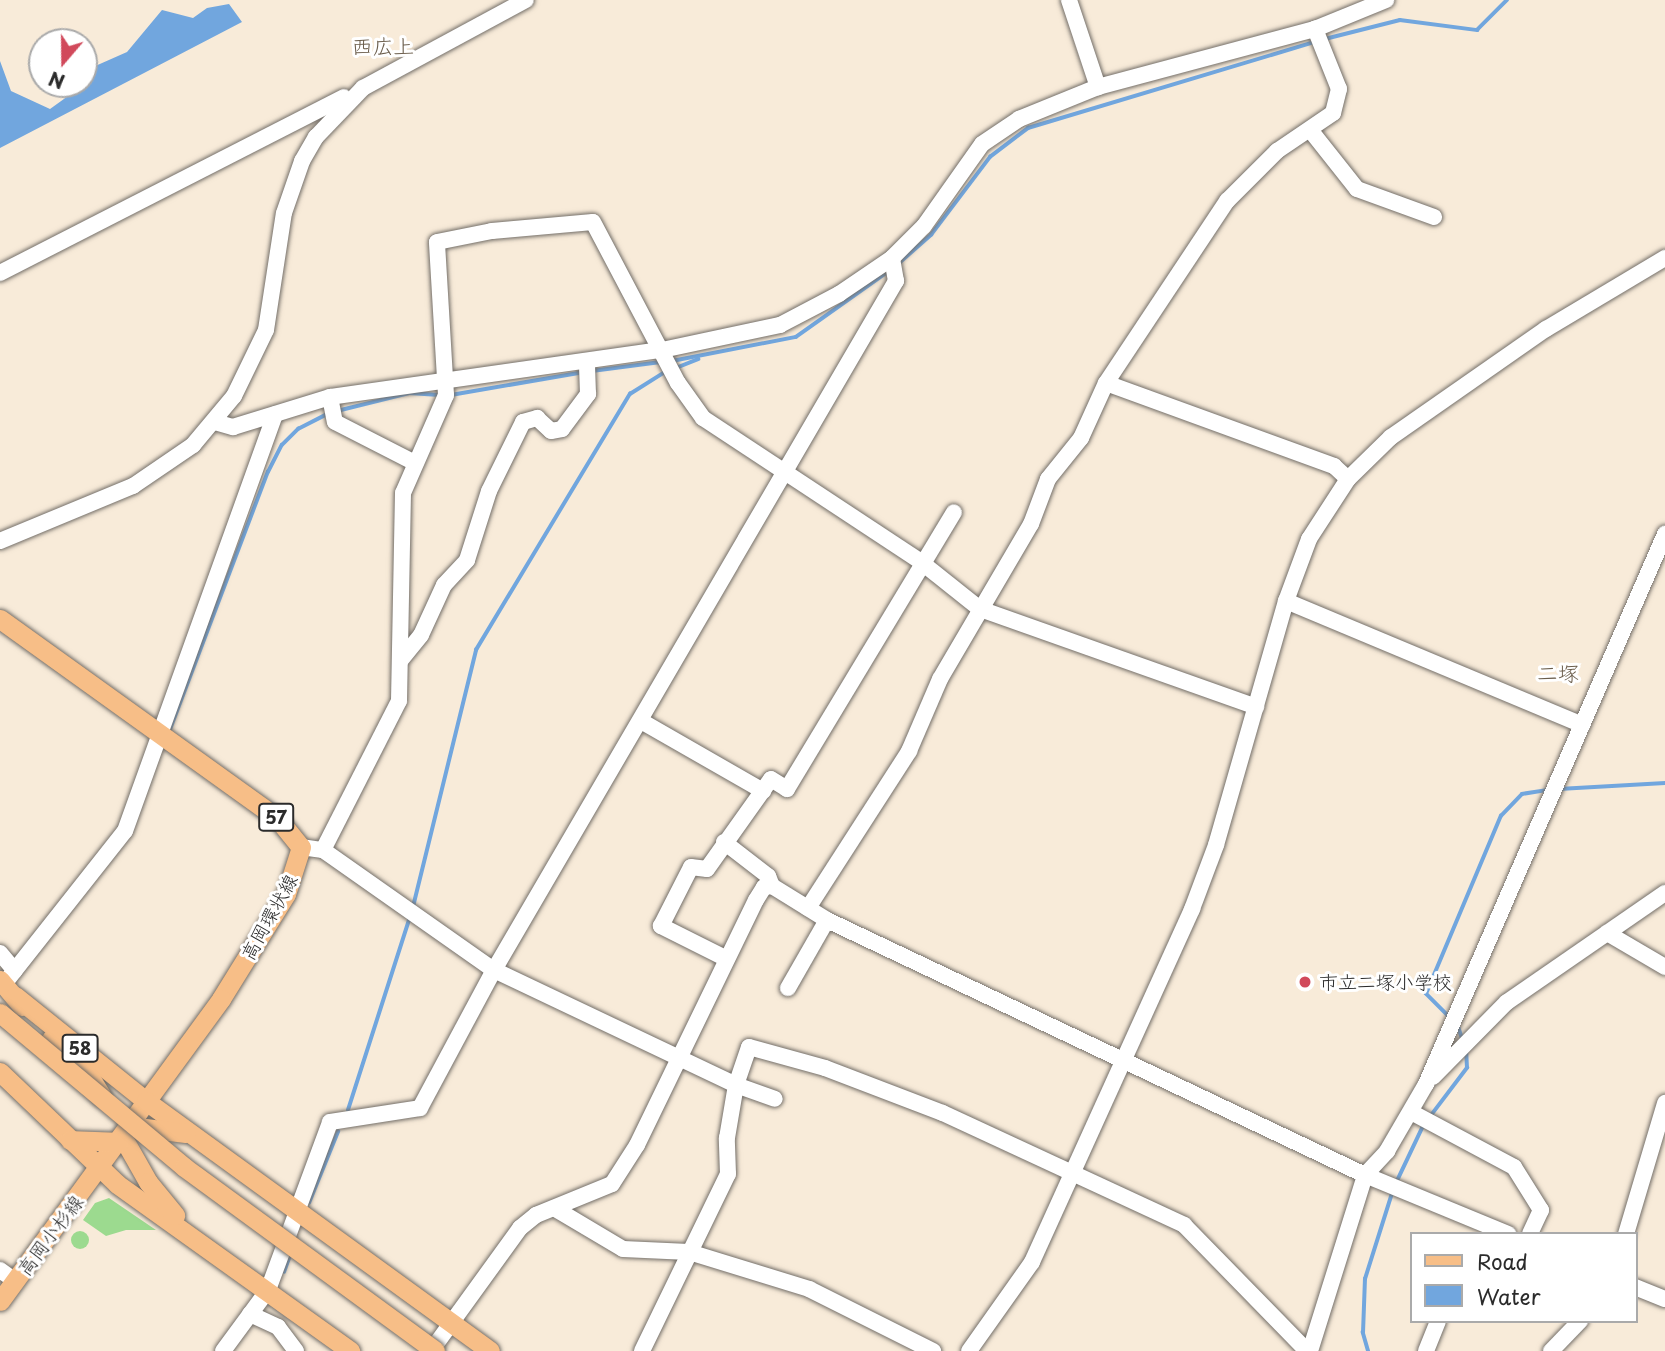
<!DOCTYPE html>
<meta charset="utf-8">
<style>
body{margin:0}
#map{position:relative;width:1665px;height:1351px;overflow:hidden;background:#f8ebd9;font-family:"Playpen Sans","Klee One",sans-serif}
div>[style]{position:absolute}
.green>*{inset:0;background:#9cda8f}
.round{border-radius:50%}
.water>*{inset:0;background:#71a6de}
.stream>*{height:3.5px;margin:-1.75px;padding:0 1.75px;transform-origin:1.75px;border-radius:1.75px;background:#71a6de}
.roads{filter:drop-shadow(0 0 2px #736e68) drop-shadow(0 0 2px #736e68)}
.minor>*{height:16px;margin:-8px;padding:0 8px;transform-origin:8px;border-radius:8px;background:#fff}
.major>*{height:19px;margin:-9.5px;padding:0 9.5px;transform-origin:9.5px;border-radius:9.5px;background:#f7be87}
.bridges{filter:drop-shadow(0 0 2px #736e68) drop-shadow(0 0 2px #736e68)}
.major-bridge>*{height:19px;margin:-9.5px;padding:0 9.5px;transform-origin:9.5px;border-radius:9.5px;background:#f7be87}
.dots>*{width:19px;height:19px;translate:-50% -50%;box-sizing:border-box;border:4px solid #fff;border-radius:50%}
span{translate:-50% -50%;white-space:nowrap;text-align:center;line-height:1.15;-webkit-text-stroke:6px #fff;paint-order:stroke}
.shield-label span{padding:2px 5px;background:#fff;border:2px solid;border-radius:5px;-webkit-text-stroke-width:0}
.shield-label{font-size:18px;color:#2b2b2b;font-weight:700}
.street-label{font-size:19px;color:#2b2b2b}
.poi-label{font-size:19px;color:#2b2b2b}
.left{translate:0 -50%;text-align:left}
.neighbourhood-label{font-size:21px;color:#6a5c4a}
.legend{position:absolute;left:1410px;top:1232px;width:228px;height:91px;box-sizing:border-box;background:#fff;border:2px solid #aaa;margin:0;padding:9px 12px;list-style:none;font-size:21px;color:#2b2b2b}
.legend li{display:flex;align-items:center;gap:14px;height:35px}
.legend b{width:35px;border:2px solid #aaa}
.north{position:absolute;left:28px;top:28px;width:70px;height:70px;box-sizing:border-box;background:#fff;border:2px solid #aaa;border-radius:50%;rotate:200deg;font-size:19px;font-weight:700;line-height:28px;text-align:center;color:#2b2b2b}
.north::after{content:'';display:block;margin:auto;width:24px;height:32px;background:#d1495b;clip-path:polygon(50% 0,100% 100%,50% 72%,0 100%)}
</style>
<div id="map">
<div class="green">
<div style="clip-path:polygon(109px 1198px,156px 1230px,126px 1230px,106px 1236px,83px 1220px,95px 1203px)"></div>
<div class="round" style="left:71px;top:1231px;width:18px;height:18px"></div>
</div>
<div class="water">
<div style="clip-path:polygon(229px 4px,242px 22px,0 148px,0 61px,11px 91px,50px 109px,82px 86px,84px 71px,127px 52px,162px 10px,193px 18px,207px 8px)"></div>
</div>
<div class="stream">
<div style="left:1325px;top:39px;width:77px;rotate:-14.2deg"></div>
<div style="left:1400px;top:20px;width:78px;rotate:7.4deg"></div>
<div style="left:1477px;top:30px;width:42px;rotate:-45deg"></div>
<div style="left:898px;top:264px;width:44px;rotate:-41.3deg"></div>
<div style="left:931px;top:235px;width:98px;rotate:-52.9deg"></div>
<div style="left:990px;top:157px;width:48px;rotate:-37.3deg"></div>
<div style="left:1028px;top:128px;width:299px;rotate:-16.7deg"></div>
<div style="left:672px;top:361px;width:126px;rotate:-11deg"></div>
<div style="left:796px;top:337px;width:114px;rotate:-35.4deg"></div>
<div style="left:676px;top:368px;width:24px;rotate:-22deg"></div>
<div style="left:592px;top:371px;width:69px;rotate:-7.5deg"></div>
<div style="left:451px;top:395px;width:135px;rotate:-9.8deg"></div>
<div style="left:337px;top:411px;width:75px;rotate:-13.9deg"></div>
<div style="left:410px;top:393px;width:29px;rotate:4deg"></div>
<div style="left:169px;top:732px;width:278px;rotate:-69.2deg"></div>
<div style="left:268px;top:472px;width:30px;rotate:-63deg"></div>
<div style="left:282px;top:445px;width:23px;rotate:-45deg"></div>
<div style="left:298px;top:429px;width:36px;rotate:-27deg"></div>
<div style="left:1559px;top:789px;width:106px;rotate:-3.2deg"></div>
<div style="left:413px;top:907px;width:265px;rotate:-76.2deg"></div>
<div style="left:476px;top:650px;width:299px;rotate:-59deg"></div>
<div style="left:630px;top:394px;width:41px;rotate:-32.2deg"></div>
<div style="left:1449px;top:1017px;width:33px;rotate:-135deg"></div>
<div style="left:1426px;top:994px;width:193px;rotate:-67.2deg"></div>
<div style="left:1501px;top:816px;width:30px;rotate:-46deg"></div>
<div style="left:1522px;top:794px;width:26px;rotate:-9deg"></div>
<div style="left:1458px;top:1025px;width:16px;rotate:72deg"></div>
<div style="left:348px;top:1110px;width:203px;rotate:-72.2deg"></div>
<div style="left:1429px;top:1118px;width:63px;rotate:-52.8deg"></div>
<div style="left:1467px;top:1068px;width:17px;rotate:-93deg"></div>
<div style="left:1396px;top:1183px;width:65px;rotate:-64.6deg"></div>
<div style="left:309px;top:1203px;width:77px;rotate:-67.8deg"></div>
<div style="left:284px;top:1272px;width:20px;rotate:-70deg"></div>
<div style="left:1368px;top:1351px;width:19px;rotate:-106deg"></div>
<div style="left:1363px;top:1333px;width:54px;rotate:-87.9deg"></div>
<div style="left:1365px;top:1279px;width:93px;rotate:-72.5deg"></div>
</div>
<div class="roads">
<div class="minor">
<div style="left:1069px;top:0;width:92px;rotate:71.6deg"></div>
<div style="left:1311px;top:131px;width:74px;rotate:51.6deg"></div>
<div style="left:1357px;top:189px;width:82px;rotate:20deg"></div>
<div style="left:0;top:273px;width:386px;rotate:-27.1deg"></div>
<div style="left:1106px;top:383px;width:243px;rotate:20deg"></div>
<div style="left:1334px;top:466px;width:19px;rotate:43deg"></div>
<div style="left:330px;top:397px;width:25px;rotate:79deg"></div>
<div style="left:335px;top:422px;width:90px;rotate:27.1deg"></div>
<div style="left:215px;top:422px;width:19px;rotate:16deg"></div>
<div style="left:233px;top:427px;width:102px;rotate:-17.2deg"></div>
<div style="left:330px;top:397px;width:335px;rotate:-8.1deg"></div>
<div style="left:662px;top:350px;width:121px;rotate:-12deg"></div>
<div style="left:780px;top:325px;width:67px;rotate:-27.7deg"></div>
<div style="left:839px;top:294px;width:64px;rotate:-34.2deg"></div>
<div style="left:892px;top:258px;width:45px;rotate:-45deg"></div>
<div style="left:924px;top:226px;width:100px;rotate:-54.7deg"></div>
<div style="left:982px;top:144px;width:45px;rotate:-34deg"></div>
<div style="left:1019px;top:119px;width:85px;rotate:-22.1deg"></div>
<div style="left:1098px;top:87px;width:225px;rotate:-15deg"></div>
<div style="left:1315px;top:29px;width:77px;rotate:-22.2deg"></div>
<div style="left:0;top:541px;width:144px;rotate:-22.5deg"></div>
<div style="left:133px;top:486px;width:73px;rotate:-34.3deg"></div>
<div style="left:193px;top:445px;width:64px;rotate:-50.1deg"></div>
<div style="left:234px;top:396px;width:73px;rotate:-64.1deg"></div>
<div style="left:266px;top:330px;width:118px;rotate:-81.3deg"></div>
<div style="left:284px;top:213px;width:55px;rotate:-70.9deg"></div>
<div style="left:302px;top:161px;width:28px;rotate:-60deg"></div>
<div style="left:316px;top:137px;width:68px;rotate:-46.2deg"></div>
<div style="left:363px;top:88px;width:185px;rotate:-28.4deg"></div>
<div style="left:1286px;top:601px;width:321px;rotate:22.7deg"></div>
<div style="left:400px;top:661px;width:33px;rotate:-51deg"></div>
<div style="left:421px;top:635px;width:55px;rotate:-65.3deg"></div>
<div style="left:444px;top:585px;width:34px;rotate:-47deg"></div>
<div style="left:467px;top:560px;width:72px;rotate:-72.3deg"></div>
<div style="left:489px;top:491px;width:77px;rotate:-63.8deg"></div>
<div style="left:523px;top:422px;width:15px;rotate:-16deg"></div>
<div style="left:537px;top:418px;width:19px;rotate:43deg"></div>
<div style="left:551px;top:431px;width:11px;rotate:-10deg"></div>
<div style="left:562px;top:429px;width:44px;rotate:-53.4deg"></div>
<div style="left:588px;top:394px;width:33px;rotate:-92deg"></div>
<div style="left:641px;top:721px;width:141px;rotate:29.8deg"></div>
<div style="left:724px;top:842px;width:56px;rotate:37.7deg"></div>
<div style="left:768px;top:876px;width:11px;rotate:68deg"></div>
<div style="left:301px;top:847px;width:22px;rotate:8deg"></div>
<div style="left:323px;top:850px;width:209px;rotate:35.1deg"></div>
<div style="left:494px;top:970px;width:268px;rotate:25.4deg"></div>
<div style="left:736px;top:1085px;width:41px;rotate:19.7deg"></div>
<div style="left:323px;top:850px;width:167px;rotate:-63deg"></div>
<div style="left:399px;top:701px;width:208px;rotate:-88.9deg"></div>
<div style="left:403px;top:493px;width:107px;rotate:-66.3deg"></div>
<div style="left:446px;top:395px;width:153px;rotate:-93.4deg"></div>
<div style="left:437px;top:242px;width:56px;rotate:-11.3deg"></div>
<div style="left:492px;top:231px;width:101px;rotate:-5.1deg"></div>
<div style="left:593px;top:222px;width:182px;rotate:62.2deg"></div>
<div style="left:678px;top:383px;width:43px;rotate:54.5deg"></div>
<div style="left:703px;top:418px;width:261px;rotate:33.4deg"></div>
<div style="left:921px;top:562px;width:75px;rotate:38.5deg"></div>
<div style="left:980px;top:609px;width:293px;rotate:19.5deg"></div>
<div style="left:808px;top:908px;width:187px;rotate:-57.2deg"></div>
<div style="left:909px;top:751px;width:78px;rotate:-66.7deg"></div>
<div style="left:940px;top:679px;width:180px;rotate:-59.6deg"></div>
<div style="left:1031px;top:524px;width:48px;rotate:-69.3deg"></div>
<div style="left:1048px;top:479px;width:53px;rotate:-51.2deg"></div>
<div style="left:1081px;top:438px;width:60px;rotate:-65.6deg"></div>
<div style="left:1106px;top:383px;width:219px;rotate:-56.4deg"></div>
<div style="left:1227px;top:201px;width:71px;rotate:-45deg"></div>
<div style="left:1277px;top:151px;width:68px;rotate:-34.2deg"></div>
<div style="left:1333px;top:113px;width:25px;rotate:-76deg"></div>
<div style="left:1339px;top:89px;width:65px;rotate:-111.8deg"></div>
<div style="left:1607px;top:933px;width:67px;rotate:30.4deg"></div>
<div style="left:0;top:953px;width:23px;rotate:50deg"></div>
<div style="left:725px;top:958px;width:72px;rotate:-153.4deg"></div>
<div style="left:661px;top:926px;width:66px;rotate:-63deg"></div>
<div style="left:691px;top:867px;width:16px;rotate:7deg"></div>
<div style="left:707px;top:869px;width:110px;rotate:-54.6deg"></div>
<div style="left:771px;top:779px;width:19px;rotate:32deg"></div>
<div style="left:787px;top:789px;width:323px;rotate:-58.9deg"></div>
<div style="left:4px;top:984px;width:195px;rotate:-51.7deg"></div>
<div style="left:125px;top:831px;width:443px;rotate:-70.2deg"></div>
<div style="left:788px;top:988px;width:78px;rotate:-60.2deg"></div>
<div style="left:1433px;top:1077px;width:105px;rotate:-45.4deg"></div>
<div style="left:1507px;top:1002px;width:192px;rotate:-34.6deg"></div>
<div style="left:1411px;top:1112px;width:117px;rotate:28.1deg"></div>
<div style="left:1514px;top:1167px;width:51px;rotate:57.9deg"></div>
<div style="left:1541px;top:1210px;width:26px;rotate:115deg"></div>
<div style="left:554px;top:1208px;width:80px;rotate:30.7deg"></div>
<div style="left:623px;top:1249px;width:66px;rotate:2.6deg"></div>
<div style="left:689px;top:1252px;width:126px;rotate:17.1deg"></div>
<div style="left:809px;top:1289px;width:139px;rotate:26.6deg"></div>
<div style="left:1626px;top:1234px;width:137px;rotate:-73.4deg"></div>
<div style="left:0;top:1270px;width:19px;rotate:36deg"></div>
<div style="left:1635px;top:1287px;width:32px;rotate:22deg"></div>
<div style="left:250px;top:1314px;width:31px;rotate:25deg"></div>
<div style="left:278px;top:1327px;width:30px;rotate:53deg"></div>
<div style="left:223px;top:1351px;width:76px;rotate:-53.6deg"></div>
<div style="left:268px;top:1290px;width:179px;rotate:-69.7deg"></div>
<div style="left:330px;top:1122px;width:91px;rotate:-8.8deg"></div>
<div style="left:420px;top:1108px;width:157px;rotate:-61.8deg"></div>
<div style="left:494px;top:970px;width:798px;rotate:-59.74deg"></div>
<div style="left:896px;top:281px;width:23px;rotate:-100deg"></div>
<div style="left:431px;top:1351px;width:152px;rotate:-54.1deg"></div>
<div style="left:520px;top:1228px;width:21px;rotate:-39deg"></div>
<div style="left:536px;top:1215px;width:82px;rotate:-22.2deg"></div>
<div style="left:612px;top:1184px;width:46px;rotate:-57.3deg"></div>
<div style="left:637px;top:1145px;width:272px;rotate:-64.1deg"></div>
<div style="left:756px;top:900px;width:15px;rotate:-58deg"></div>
<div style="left:764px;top:887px;width:8px;rotate:-7deg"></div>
<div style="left:772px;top:886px;width:65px;rotate:31.7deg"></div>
<div style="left:827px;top:920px;width:595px;rotate:25.36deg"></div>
<div style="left:1365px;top:1175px;width:155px;rotate:22.4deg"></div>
<div style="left:642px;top:1351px;width:197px;rotate:-64.1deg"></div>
<div style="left:728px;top:1174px;width:36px;rotate:-92deg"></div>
<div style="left:727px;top:1138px;width:54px;rotate:-80.4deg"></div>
<div style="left:736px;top:1085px;width:40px;rotate:-71.1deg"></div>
<div style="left:749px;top:1047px;width:79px;rotate:15.4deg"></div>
<div style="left:825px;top:1068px;width:126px;rotate:20.9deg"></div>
<div style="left:943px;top:1113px;width:266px;rotate:24.9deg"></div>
<div style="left:1184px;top:1225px;width:176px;rotate:45.7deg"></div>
<div style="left:969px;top:1351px;width:109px;rotate:-54.7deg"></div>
<div style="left:1032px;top:1262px;width:388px;rotate:-65.6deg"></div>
<div style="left:1192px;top:909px;width:68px;rotate:-69.4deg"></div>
<div style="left:1216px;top:845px;width:254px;rotate:-74deg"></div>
<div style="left:1286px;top:601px;width:66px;rotate:-69.6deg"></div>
<div style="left:1309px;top:539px;width:72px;rotate:-57deg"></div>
<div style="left:1348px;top:479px;width:60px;rotate:-44.3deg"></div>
<div style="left:1391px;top:437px;width:189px;rotate:-34.9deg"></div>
<div style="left:1546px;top:329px;width:139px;rotate:-30.8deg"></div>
<div style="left:1310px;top:1351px;width:184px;rotate:-72.6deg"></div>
<div style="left:1365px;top:1175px;width:33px;rotate:-47deg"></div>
<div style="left:1387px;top:1151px;width:78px;rotate:-59.8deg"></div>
<div style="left:1426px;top:1084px;width:600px;rotate:-66.51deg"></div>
<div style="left:1426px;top:1351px;width:32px;rotate:-68deg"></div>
<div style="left:1551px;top:1351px;width:42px;rotate:-46deg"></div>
</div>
<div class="major">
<div style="left:0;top:619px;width:342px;rotate:35.7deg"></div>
<div style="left:278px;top:819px;width:36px;rotate:51deg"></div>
<div style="left:301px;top:847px;width:49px;rotate:107.7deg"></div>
<div style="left:286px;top:894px;width:123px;rotate:121.8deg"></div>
<div style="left:221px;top:999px;width:374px;rotate:126.2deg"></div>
<div style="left:0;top:980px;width:34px;rotate:50deg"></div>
<div style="left:15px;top:996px;width:168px;rotate:38.7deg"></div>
<div style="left:146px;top:1101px;width:425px;rotate:36deg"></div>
<div style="left:51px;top:1039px;width:51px;rotate:43.4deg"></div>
<div style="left:88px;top:1074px;width:25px;rotate:58deg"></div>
<div style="left:0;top:1072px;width:162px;rotate:43.7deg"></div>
<div style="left:117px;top:1184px;width:287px;rotate:35.6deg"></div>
<div style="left:129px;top:1126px;width:57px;rotate:7deg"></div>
<div style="left:122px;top:1136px;width:53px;rotate:60.5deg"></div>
<div style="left:148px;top:1182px;width:43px;rotate:50.7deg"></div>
<div style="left:70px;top:1140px;width:49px;rotate:2.3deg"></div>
</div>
</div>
<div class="bridges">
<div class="major-bridge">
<div style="left:0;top:1013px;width:240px;rotate:39.9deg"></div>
<div style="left:184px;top:1167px;width:311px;rotate:36.2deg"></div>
</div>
</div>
<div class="dots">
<div style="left:1305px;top:982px;background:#d1495b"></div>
</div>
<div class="shield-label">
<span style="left:276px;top:817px">57</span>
<span style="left:80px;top:1048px">58</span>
</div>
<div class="street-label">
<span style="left:269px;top:917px;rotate:-61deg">高岡環状線</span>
<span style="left:50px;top:1235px;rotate:-53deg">高岡小杉線</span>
</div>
<div class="poi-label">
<span class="left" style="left:1319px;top:982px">市立二塚小学校</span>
</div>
<div class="neighbourhood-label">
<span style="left:383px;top:45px">西広上</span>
<span style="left:1558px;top:672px">二塚</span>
</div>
<ul class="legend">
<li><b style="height:9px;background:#f7be87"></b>Road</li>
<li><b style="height:19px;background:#71a6de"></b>Water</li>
</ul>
<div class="north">N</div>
</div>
